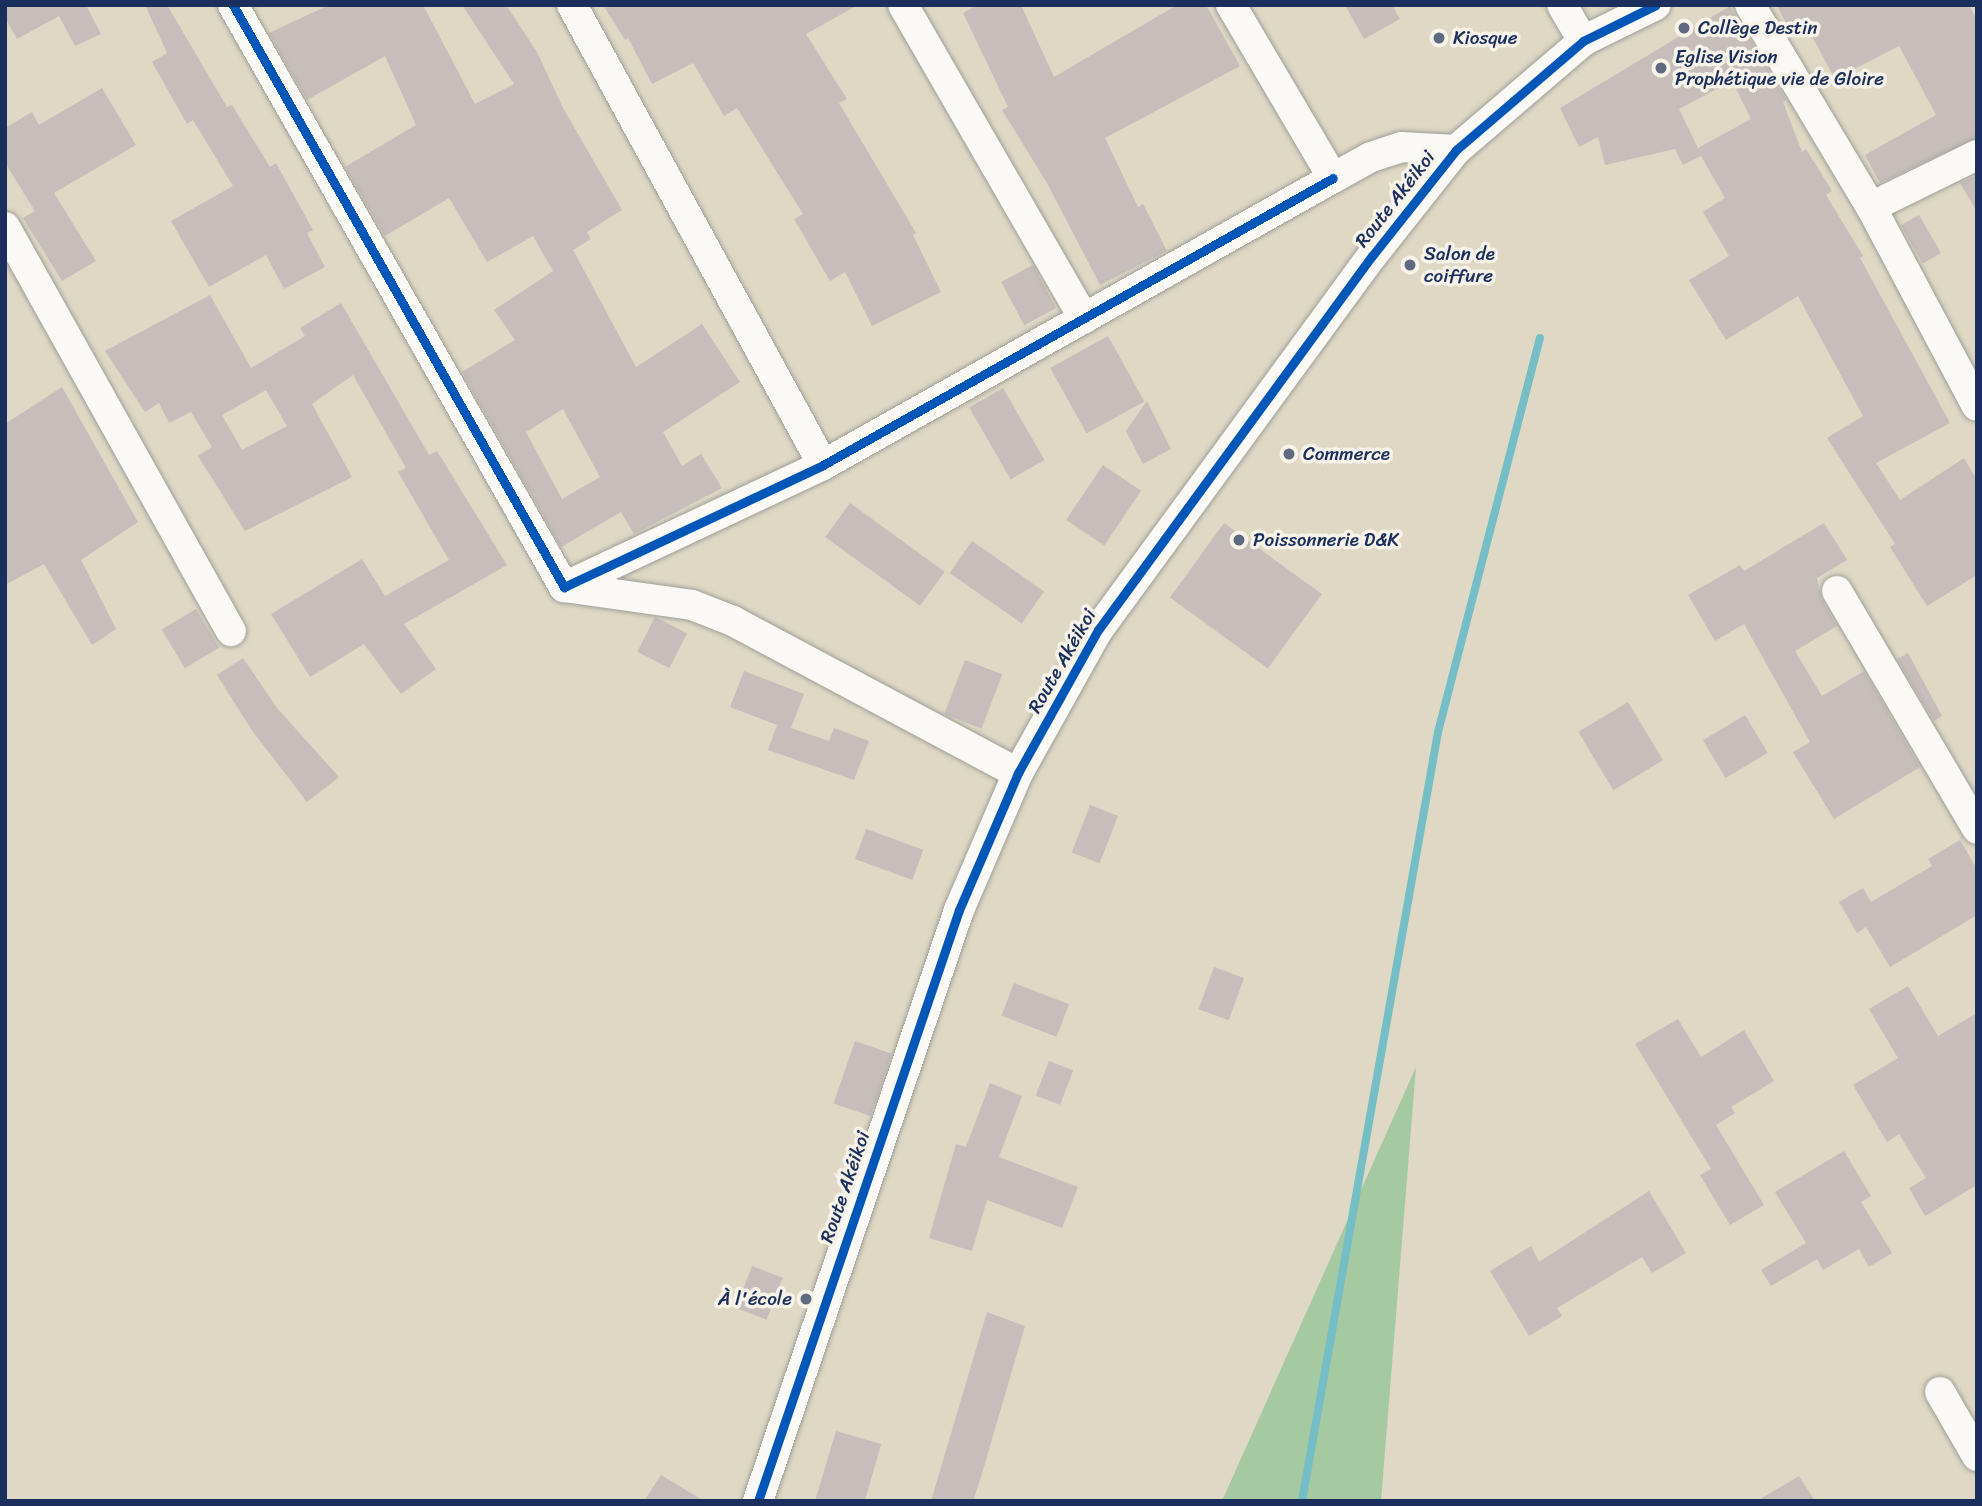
<!DOCTYPE html>
<meta charset="utf-8">
<style>
body{margin:0}
#map{position:relative;width:1982px;height:1506px;overflow:hidden;background:#ded8c4;font-family:Sriracha,sans-serif}
div>[style]{position:absolute}
.forest>*{inset:0;background:#a5c9a0}
.stream>*{height:8px;margin:-4px;padding:0 4px;transform-origin:4px;border-radius:4px;background:#76bec6}
.building>*{inset:0;background:#c7bebc;transform-origin:0 0}
.roads{filter:drop-shadow(0 0 2px #9f9e99) drop-shadow(0 0 2px #9f9e99)}
.minor>*{height:30px;margin:-15px;padding:0 15px;transform-origin:15px;border-radius:15px;background:#faf9f6}
.cycleway>*{height:9px;margin:-4.5px;padding:0 4.5px;transform-origin:4.5px;border-radius:4.5px;background:#0057b8}
.dots>*{width:19px;height:19px;translate:-50% -50%;box-sizing:border-box;border:4px solid #f7f3e8;border-radius:50%}
span{translate:-50% -50%;white-space:nowrap;text-align:center;line-height:1.15;-webkit-text-stroke:7px #f7f3e8;paint-order:stroke}
.poi-label{font-size:19px;color:#1b2f5e}
.left{translate:0 -50%;text-align:left}
.right{translate:-100% -50%;text-align:right}
.street-label{font-size:19px;color:#1b2f5e}
.frame{position:absolute;inset:0;border:7px solid #1b2f5e;pointer-events:none}
</style>
<div id="map">
<div class="forest">
<div style="clip-path:polygon(1416px 1067px,1381px 1501px,1222px 1501px)"></div>
</div>
<div class="stream">
<div style="left:1302px;top:1501px;width:781px;rotate:-79.97deg"></div>
<div style="left:1438px;top:732px;width:407px;rotate:-75.5deg"></div>
</div>
<div class="building">
<div style="clip-path:polygon(5px 5px,86px 5px,101px 34px,75px 46px,59px 16px,17px 39px,5px 18px)"></div>
<div style="clip-path:polygon(145px 5px,167px 5px,227px 107px,232px 105px,270px 167px,276px 163px,313px 230px,307px 233px,325px 267px,284px 289px,266px 255px,209px 287px,171px 221px,233px 186px,193px 120px,187px 124px,152px 62px,167px 53px)"></div>
<div style="clip-path:polygon(evenodd,329px 5px,423px 5px,475px 104px,514px 84px,462px 5px,506px 5px,537px 52px,563px 108px,622px 210px,587px 232px,591px 239px,573px 250px,636px 367px,702px 324px,740px 382px,663px 432px,682px 466px,701px 454px,722px 488px,634px 534px,621px 512px,561px 547px,462px 372px,515px 340px,494px 310px,553px 271px,533px 236px,487px 262px,449px 198px,385px 236px,345px 167px,416px 125px,385px 56px,307px 100px,269px 33px,329px 5px,563px 409px,600px 477px,562px 499px,526px 432px,563px 409px)"></div>
<div style="clip-path:polygon(603px 5px,858px 5px,806px 34px,847px 99px,839px 103px,916px 233px,913px 235px,941px 292px,872px 326px,845px 272px,830px 281px,794px 219px,803px 214px,737px 108px,724px 116px,693px 63px,652px 84px,628px 38px,625px 40px)"></div>
<div style="clip-path:polygon(977px 5px,1021px 5px,1054px 77px,1177px 5px,1206px 5px,1240px 66px,1105px 138px,1138px 207px,1143px 204px,1167px 251px,1100px 285px,1047px 183px,1002px 110px,1008px 107px,963px 13px)"></div>
<div style="clip-path:polygon(1345px 5px,1392px 5px,1400px 19px,1364px 39px)"></div>
<div style="clip-path:polygon(1777px 5px,1969px 5px,1977px 20px,1977px 138px,1880px 183px,1865px 155px,1936px 115px,1899px 46px,1835px 79px,1807px 27px,1791px 34px)"></div>
<div style="clip-path:polygon(evenodd,1730px 6px,1786px 100px,1783px 102px,1802px 152px,1806px 149px,1832px 191px,1826px 195px,1863px 256px,1860px 258px,1950px 423px,1876px 463px,1900px 500px,1964px 458px,1977px 480px,1977px 575px,1927px 606px,1890px 547px,1895px 544px,1827px 438px,1863px 416px,1798px 296px,1726px 340px,1689px 280px,1729px 256px,1703px 212px,1725px 198px,1701px 156px,1683px 165px,1675px 149px,1605px 165px,1598px 137px,1579px 147px,1560px 108px,1730px 6px,1732px 81px,1751px 119px,1698px 148px,1679px 109px,1732px 81px)"></div>
<div style="clip-path:polygon(102px 88px,136px 145px,54px 193px,96px 261px,62px 281px,23px 218px,35px 211px,5px 163px,5px 128px,32px 112px,39px 125px)"></div>
<div style="clip-path:polygon(1977px 175px,1977px 212px,1960px 183px)"></div>
<div style="left:1919px;top:215px;width:44px;height:21px;rotate:60deg"></div>
<div style="left:1033px;top:265px;width:49px;height:36px;rotate:62deg"></div>
<div style="clip-path:polygon(evenodd,210px 295px,251px 368px,305px 336px,300px 328px,341px 303px,429px 455px,437px 451px,507px 565px,404px 624px,436px 669px,401px 694px,364px 644px,310px 677px,271px 614px,362px 559px,385px 596px,449px 560px,398px 472px,406px 468px,353px 375px,312px 404px,352px 477px,245px 531px,198px 456px,212px 447px,191px 412px,169px 423px,159px 403px,145px 412px,105px 351px,210px 295px,266px 390px,287px 426px,242px 450px,222px 415px,266px 390px)"></div>
<div style="left:1108px;top:336px;width:75px;height:66px;rotate:61deg"></div>
<div style="clip-path:polygon(62px 387px,138px 522px,81px 560px,116px 629px,92px 645px,44px 564px,5px 585px,5px 424px)"></div>
<div style="left:1003px;top:388px;width:83px;height:39px;rotate:60deg"></div>
<div style="clip-path:polygon(1147px 401px,1171px 449px,1143px 464px,1126px 431px)"></div>
<div style="left:1103px;top:465px;width:46px;height:66px;rotate:34deg"></div>
<div style="left:850px;top:503px;width:117px;height:42px;rotate:36deg"></div>
<div style="left:1224px;top:523px;width:121px;height:92px;rotate:36deg"></div>
<div style="clip-path:polygon(1824px 523px,1847px 560px,1817px 578px,1822px 600px,1837px 626px,1795px 651px,1822px 696px,1864px 671px,1920px 767px,1834px 819px,1793px 752px,1810px 742px,1744px 624px,1715px 641px,1688px 595px,1740px 565px,1744px 571px)"></div>
<div style="left:972px;top:541px;width:88px;height:39px;rotate:35deg"></div>
<div style="left:196px;top:609px;width:45px;height:40px;rotate:59deg"></div>
<div style="left:655px;top:617px;width:36px;height:39px;rotate:27deg"></div>
<div style="clip-path:polygon(1908px 653px,1942px 716px,1934px 721px,1897px 659px)"></div>
<div style="clip-path:polygon(243px 658px,277px 708px,339px 777px,307px 802px,251px 729px,217px 675px)"></div>
<div style="left:965px;top:660px;width:40px;height:58px;rotate:21deg"></div>
<div style="clip-path:polygon(744px 671px,804px 694px,791px 728px,829px 741px,834px 728px,869px 741px,854px 780px,768px 750px,777px 725px,730px 707px)"></div>
<div style="left:1628px;top:702px;width:68px;height:58px;rotate:59deg"></div>
<div style="left:1745px;top:715px;width:44px;height:49px;rotate:59deg"></div>
<div style="left:1090px;top:805px;width:30px;height:51px;rotate:21deg"></div>
<div style="left:866px;top:829px;width:61px;height:32px;rotate:20deg"></div>
<div style="clip-path:polygon(1960px 840px,1977px 869px,1977px 915px,1890px 967px,1866px 927px,1857px 933px,1839px 902px,1863px 888px,1871px 902px,1932px 866px,1928px 859px)"></div>
<div style="left:1214px;top:967px;width:32px;height:45px;rotate:20deg"></div>
<div style="left:1014px;top:983px;width:59px;height:35px;rotate:21deg"></div>
<div style="clip-path:polygon(1908px 986px,1938px 1036px,1977px 1013px,1977px 1185px,1925px 1216px,1909px 1188px,1926px 1178px,1899px 1134px,1887px 1142px,1853px 1085px,1898px 1058px,1869px 1009px)"></div>
<div style="clip-path:polygon(1678px 1019px,1701px 1057px,1744px 1030px,1774px 1081px,1731px 1107px,1735px 1113px,1716px 1125px,1764px 1205px,1730px 1225px,1700px 1175px,1711px 1169px,1635px 1044px)"></div>
<div style="left:855px;top:1041px;width:39px;height:66px;rotate:19deg"></div>
<div style="left:1049px;top:1061px;width:26px;height:37px;rotate:21deg"></div>
<div style="clip-path:polygon(990px 1083px,1022px 1096px,999px 1157px,1078px 1187px,1062px 1228px,987px 1200px,972px 1251px,929px 1238px,956px 1144px,966px 1147px)"></div>
<div style="clip-path:polygon(1844px 1151px,1871px 1196px,1861px 1202px,1892px 1253px,1869px 1267px,1859px 1249px,1823px 1270px,1817px 1259px,1771px 1286px,1761px 1270px,1806px 1243px,1775px 1192px)"></div>
<div style="clip-path:polygon(1649px 1191px,1686px 1253px,1652px 1273px,1642px 1257px,1557px 1308px,1562px 1316px,1529px 1336px,1490px 1271px,1531px 1246px,1539px 1262px)"></div>
<div style="left:752px;top:1266px;width:33px;height:45px;rotate:21deg"></div>
<div style="clip-path:polygon(987px 1312px,1025px 1326px,981px 1477px,973px 1501px,931px 1501px)"></div>
<div style="clip-path:polygon(836px 1431px,881px 1444px,865px 1501px,815px 1501px)"></div>
<div style="clip-path:polygon(661px 1475px,704px 1501px,644px 1501px)"></div>
<div style="clip-path:polygon(1799px 1476px,1815px 1501px,1757px 1501px)"></div>
</div>
<div class="roads">
<div class="minor">
<div style="left:233px;top:5px;width:670px;rotate:60.37deg"></div>
<div style="left:564px;top:587px;width:286px;rotate:-25.2deg"></div>
<div style="left:823px;top:465px;width:585px;rotate:-29.37deg"></div>
<div style="left:572px;top:5px;width:524px;rotate:61.38deg"></div>
<div style="left:903px;top:5px;width:362px;rotate:60deg"></div>
<div style="left:1231px;top:5px;width:201px;rotate:59.5deg"></div>
<div style="left:1333px;top:178px;width:43px;rotate:-28.9deg"></div>
<div style="left:1371px;top:157px;width:32px;rotate:-18deg"></div>
<div style="left:1401px;top:147px;width:55px;rotate:3.1deg"></div>
<div style="left:1562px;top:5px;width:42px;rotate:59.7deg"></div>
<div style="left:1750px;top:5px;width:235px;rotate:59.1deg"></div>
<div style="left:1871px;top:207px;width:225px;rotate:62deg"></div>
<div style="left:1871px;top:207px;width:118px;rotate:-26.1deg"></div>
<div style="left:5px;top:227px;width:463px;rotate:60.8deg"></div>
<div style="left:564px;top:587px;width:129px;rotate:8deg"></div>
<div style="left:692px;top:605px;width:44px;rotate:21.3deg"></div>
<div style="left:733px;top:621px;width:323px;rotate:28.1deg"></div>
<div style="left:1837px;top:591px;width:276px;rotate:59.5deg"></div>
<div style="left:1940px;top:1392px;width:74px;rotate:60deg"></div>
<div style="left:758px;top:1501px;width:624px;rotate:-71.22deg"></div>
<div style="left:959px;top:910px;width:149px;rotate:-66.7deg"></div>
<div style="left:1018px;top:773px;width:164px;rotate:-60.8deg"></div>
<div style="left:1098px;top:630px;width:464px;rotate:-53.8deg"></div>
<div style="left:1372px;top:256px;width:135px;rotate:-51.6deg"></div>
<div style="left:1456px;top:150px;width:167px;rotate:-40.6deg"></div>
<div style="left:1583px;top:41px;width:81px;rotate:-26.3deg"></div>
</div>
</div>
<div class="cycleway">
<div style="left:233px;top:5px;width:670px;rotate:60.37deg"></div>
<div style="left:564px;top:587px;width:286px;rotate:-25.2deg"></div>
<div style="left:823px;top:465px;width:585px;rotate:-29.37deg"></div>
<div style="left:758px;top:1501px;width:624px;rotate:-71.22deg"></div>
<div style="left:959px;top:910px;width:149px;rotate:-66.7deg"></div>
<div style="left:1018px;top:773px;width:164px;rotate:-60.8deg"></div>
<div style="left:1098px;top:630px;width:464px;rotate:-53.8deg"></div>
<div style="left:1372px;top:256px;width:135px;rotate:-51.6deg"></div>
<div style="left:1456px;top:150px;width:167px;rotate:-40.6deg"></div>
<div style="left:1583px;top:41px;width:81px;rotate:-26.3deg"></div>
</div>
<div class="dots">
<div style="left:1684px;top:28px;background:#5f6a82"></div>
<div style="left:1439px;top:38px;background:#5f6a82"></div>
<div style="left:1661px;top:68px;background:#5f6a82"></div>
<div style="left:1410px;top:265px;background:#5f6a82"></div>
<div style="left:1289px;top:454px;background:#5f6a82"></div>
<div style="left:1239px;top:540px;background:#5f6a82"></div>
<div style="left:806px;top:1299px;background:#5f6a82"></div>
</div>
<div class="poi-label">
<span class="left" style="left:1698px;top:28px">Collège Destin</span>
<span class="left" style="left:1453px;top:38px">Kiosque</span>
<span class="left" style="left:1675px;top:68px">Eglise Vision<br>Prophétique vie de Gloire</span>
<span class="left" style="left:1424px;top:265px">Salon de<br>coiffure</span>
<span class="left" style="left:1303px;top:454px">Commerce</span>
<span class="left" style="left:1253px;top:540px">Poissonnerie D&amp;K</span>
<span class="right" style="left:792px;top:1299px">À l'école</span>
</div>
<div class="street-label">
<span style="left:1395px;top:199px;rotate:-52deg">Route Akéikoi</span>
<span style="left:1062px;top:661px;rotate:-60deg">Route Akéikoi</span>
<span style="left:845px;top:1187px;rotate:-71deg">Route Akéikoi</span>
</div>
<div class="frame"></div>
</div>
